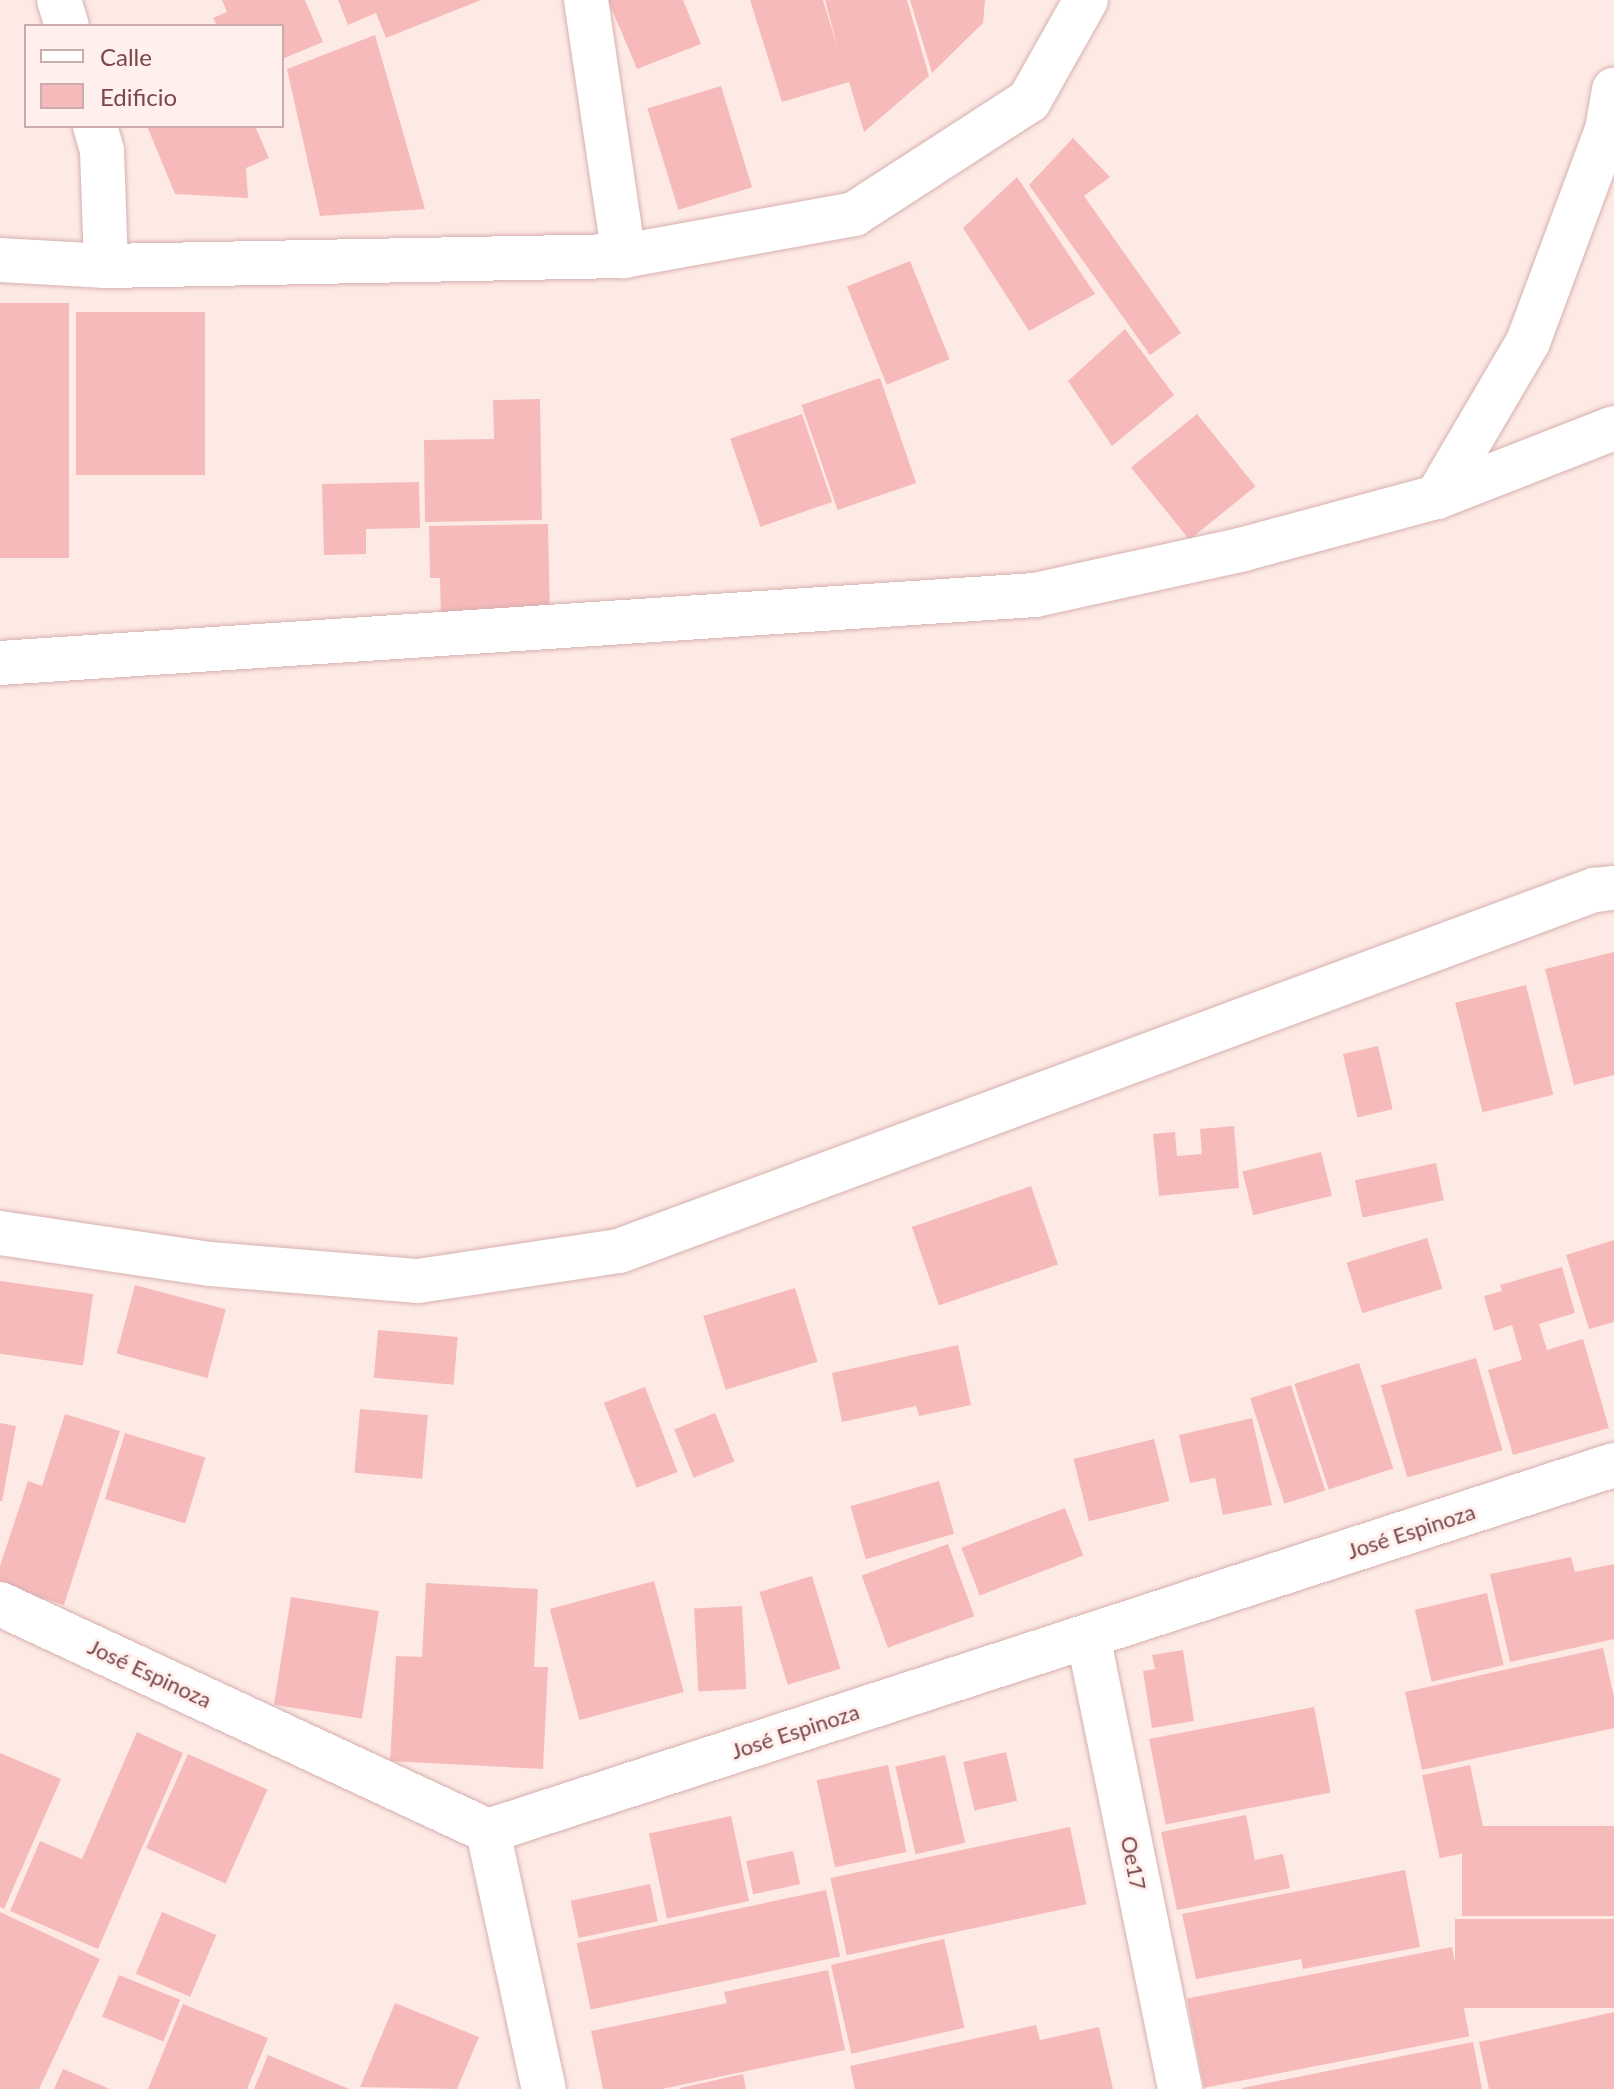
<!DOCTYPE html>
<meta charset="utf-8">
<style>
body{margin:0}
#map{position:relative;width:1614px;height:2089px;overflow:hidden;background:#feeae5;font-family:Lato,sans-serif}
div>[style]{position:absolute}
.building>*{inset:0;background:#f6babb;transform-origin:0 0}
.roads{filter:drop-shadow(0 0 2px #d6b0af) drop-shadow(0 0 2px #d6b0af)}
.minor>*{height:44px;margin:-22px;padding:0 22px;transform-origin:22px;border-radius:22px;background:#fff}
span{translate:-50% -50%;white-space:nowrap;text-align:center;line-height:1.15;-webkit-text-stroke:6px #fff0ed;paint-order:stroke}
.street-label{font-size:22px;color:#7a474a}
.legend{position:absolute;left:24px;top:24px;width:260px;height:104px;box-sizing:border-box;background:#fff0ed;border:2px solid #caacac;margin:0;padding:10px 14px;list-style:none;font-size:24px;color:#7a474a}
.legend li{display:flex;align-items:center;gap:16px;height:40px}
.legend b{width:40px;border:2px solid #caacac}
</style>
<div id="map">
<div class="building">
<div style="clip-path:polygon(222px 0,305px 0,323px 42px,282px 59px,282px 26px,217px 26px,213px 18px,227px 12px)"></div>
<div style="clip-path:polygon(338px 0,481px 0,386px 38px,376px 13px,348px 25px)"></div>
<div style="clip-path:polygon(608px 0,683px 0,701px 44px,637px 69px)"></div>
<div style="clip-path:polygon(750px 0,823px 0,838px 49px,825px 0,907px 0,929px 76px,864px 132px,849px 82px,782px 102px)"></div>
<div style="clip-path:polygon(910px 0,985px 0,983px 23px,932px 73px)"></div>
<div style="clip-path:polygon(375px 35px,425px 209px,320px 216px,287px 69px)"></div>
<div style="left:721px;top:86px;width:106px;height:77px;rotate:73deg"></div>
<div style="clip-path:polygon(147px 126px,255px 126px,269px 158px,246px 168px,248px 198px,175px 194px)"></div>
<div style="clip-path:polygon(1073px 138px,1110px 177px,1084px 196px,1181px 333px,1150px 355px,1029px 185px)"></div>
<div style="clip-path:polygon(1017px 177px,1095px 294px,1029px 331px,963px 228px)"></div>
<div style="left:910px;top:261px;width:106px;height:68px;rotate:68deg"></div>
<div style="left:0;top:303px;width:69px;height:255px"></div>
<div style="left:205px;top:312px;width:163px;height:129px;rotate:90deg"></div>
<div style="clip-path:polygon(1125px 329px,1174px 395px,1112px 446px,1068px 381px)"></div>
<div style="left:880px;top:378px;width:111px;height:83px;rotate:71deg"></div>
<div style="clip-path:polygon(540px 399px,542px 520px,425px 522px,424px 440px,494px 439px,493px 400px)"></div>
<div style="left:802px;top:414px;width:93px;height:76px;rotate:71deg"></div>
<div style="left:1197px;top:414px;width:93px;height:85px;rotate:51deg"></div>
<div style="clip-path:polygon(419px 482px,420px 528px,366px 529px,366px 554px,324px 555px,322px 484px)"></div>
<div style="clip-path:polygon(548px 524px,550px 618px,441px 621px,440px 578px,430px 578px,429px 526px)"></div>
<div style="clip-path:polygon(1614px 952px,1614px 1075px,1574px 1085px,1545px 969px)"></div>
<div style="left:1526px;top:985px;width:113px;height:73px;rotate:76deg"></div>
<div style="left:1378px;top:1046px;width:65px;height:36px;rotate:77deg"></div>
<div style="clip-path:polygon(1234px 1126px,1239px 1188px,1159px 1196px,1153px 1134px,1175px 1132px,1177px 1156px,1202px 1154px,1200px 1129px)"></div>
<div style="left:1321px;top:1152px;width:45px;height:81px;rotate:76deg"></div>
<div style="left:1436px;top:1163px;width:38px;height:83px;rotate:78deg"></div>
<div style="left:1031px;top:1186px;width:83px;height:126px;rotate:71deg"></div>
<div style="left:1427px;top:1238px;width:53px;height:84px;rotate:73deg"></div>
<div style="clip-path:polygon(1614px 1240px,1614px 1322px,1589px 1329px,1566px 1255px)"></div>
<div style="clip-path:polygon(1562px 1267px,1575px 1313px,1539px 1324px,1547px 1350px,1583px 1339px,1609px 1428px,1513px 1455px,1488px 1370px,1522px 1360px,1512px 1325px,1494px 1331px,1484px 1296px,1502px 1291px,1500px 1285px)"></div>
<div style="left:0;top:1281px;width:94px;height:72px;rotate:8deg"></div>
<div style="left:135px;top:1285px;width:94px;height:71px;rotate:15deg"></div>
<div style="left:795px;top:1288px;width:77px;height:96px;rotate:73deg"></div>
<div style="left:378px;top:1330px;width:80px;height:48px;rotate:5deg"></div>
<div style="clip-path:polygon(958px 1345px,971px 1405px,919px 1416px,916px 1406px,842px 1422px,832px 1373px)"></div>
<div style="left:1476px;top:1358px;width:96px;height:99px;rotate:74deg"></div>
<div style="left:1359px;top:1363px;width:111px;height:68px;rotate:72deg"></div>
<div style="left:1291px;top:1385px;width:111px;height:43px;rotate:72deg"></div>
<div style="left:645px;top:1387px;width:91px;height:44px;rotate:69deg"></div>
<div style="left:360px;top:1409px;width:68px;height:64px;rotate:5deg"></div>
<div style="left:715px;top:1413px;width:52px;height:44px;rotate:68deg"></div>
<div style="clip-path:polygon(65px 1414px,120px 1431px,64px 1605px,0 1585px,0 1566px,28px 1481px,42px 1486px)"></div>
<div style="clip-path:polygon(1252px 1418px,1272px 1505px,1223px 1515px,1215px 1478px,1190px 1483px,1179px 1435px)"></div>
<div style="clip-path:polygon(0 1423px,16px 1426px,2px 1501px,0 1501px)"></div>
<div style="left:125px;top:1433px;width:84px;height:69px;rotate:17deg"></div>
<div style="left:1154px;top:1439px;width:64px;height:83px;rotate:76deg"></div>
<div style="left:939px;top:1481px;width:55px;height:92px;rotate:74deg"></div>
<div style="left:1065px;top:1508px;width:51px;height:111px;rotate:69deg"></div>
<div style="left:948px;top:1544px;width:77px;height:92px;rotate:70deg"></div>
<div style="clip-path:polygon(1571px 1557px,1575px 1572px,1614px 1564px,1614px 1639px,1510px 1662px,1490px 1574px)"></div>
<div style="left:812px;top:1576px;width:97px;height:55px;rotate:73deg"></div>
<div style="left:654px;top:1581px;width:115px;height:108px;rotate:75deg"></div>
<div style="clip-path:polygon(426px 1583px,538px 1589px,534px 1667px,548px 1667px,543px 1769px,390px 1761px,396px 1656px,422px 1657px)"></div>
<div style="left:1487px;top:1593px;width:74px;height:74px;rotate:77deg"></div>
<div style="left:291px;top:1597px;width:89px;height:109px;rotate:9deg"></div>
<div style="left:742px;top:1606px;width:83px;height:48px;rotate:87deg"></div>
<div style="clip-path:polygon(1603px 1648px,1614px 1697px,1614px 1728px,1422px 1770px,1405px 1692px)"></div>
<div style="clip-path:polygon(1183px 1650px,1194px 1721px,1152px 1728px,1143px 1671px,1155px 1669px,1152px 1655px)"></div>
<div style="left:1314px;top:1707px;width:87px;height:168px;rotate:79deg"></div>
<div style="clip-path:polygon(137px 1732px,183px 1753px,98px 1949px,10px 1911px,40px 1841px,82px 1859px)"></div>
<div style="left:1006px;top:1752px;width:50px;height:44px;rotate:77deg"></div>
<div style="clip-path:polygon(0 1753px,61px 1779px,4px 1909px,0 1907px)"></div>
<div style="left:188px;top:1754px;width:87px;height:103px;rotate:24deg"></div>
<div style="left:945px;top:1755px;width:90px;height:51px;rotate:77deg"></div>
<div style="left:888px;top:1765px;width:89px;height:73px;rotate:78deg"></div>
<div style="left:1470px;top:1765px;width:85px;height:49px;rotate:78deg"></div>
<div style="clip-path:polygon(1246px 1815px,1255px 1860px,1283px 1854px,1290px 1888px,1177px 1910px,1161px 1832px)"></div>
<div style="left:731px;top:1816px;width:87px;height:84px;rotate:78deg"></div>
<div style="left:1614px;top:1826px;width:90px;height:152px;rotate:90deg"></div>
<div style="left:1070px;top:1827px;width:79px;height:245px;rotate:78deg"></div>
<div style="left:793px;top:1851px;width:34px;height:48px;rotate:78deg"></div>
<div style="clip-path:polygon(1405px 1870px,1420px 1947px,1303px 1969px,1301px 1959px,1196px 1979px,1182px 1914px)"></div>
<div style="left:650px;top:1884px;width:38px;height:81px;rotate:78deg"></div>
<div style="left:826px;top:1890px;width:68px;height:255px;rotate:78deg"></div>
<div style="clip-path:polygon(0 1912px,100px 1959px,39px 2089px,0 2089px)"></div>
<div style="left:162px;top:1912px;width:59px;height:67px;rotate:23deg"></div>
<div style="left:1614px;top:1919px;width:89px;height:159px;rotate:90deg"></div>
<div style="left:944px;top:1939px;width:91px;height:116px;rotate:77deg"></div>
<div style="left:1452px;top:1947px;width:91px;height:270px;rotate:79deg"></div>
<div style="clip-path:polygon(828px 1970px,845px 2050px,662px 2089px,603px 2089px,591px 2031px,727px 2003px,724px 1992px)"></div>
<div style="left:119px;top:1975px;width:66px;height:45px;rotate:22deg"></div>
<div style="clip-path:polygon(395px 2003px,479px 2037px,457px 2089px,360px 2087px)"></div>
<div style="clip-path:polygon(183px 2004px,268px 2038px,247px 2089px,148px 2089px)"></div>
<div style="clip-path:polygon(1614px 2012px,1614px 2089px,1489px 2089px,1479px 2042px)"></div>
<div style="clip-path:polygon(1036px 2025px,1040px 2040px,1099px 2027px,1113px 2089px,855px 2089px,850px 2066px)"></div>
<div style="clip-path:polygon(1473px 2042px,1482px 2089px,1242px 2089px,1242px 2088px)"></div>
<div style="clip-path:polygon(268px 2055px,349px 2089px,254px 2089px)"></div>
<div style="clip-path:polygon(63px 2069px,110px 2089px,54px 2089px)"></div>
<div style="clip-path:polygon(743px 2074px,746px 2089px,680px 2089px,680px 2088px)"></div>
</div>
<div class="roads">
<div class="minor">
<div style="left:59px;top:0;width:27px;rotate:73deg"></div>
<div style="left:586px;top:0;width:259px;rotate:81.6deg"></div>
<div style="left:95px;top:126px;width:26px;rotate:74deg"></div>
<div style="left:102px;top:151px;width:115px;rotate:88deg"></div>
<div style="left:0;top:260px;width:106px;rotate:3.2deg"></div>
<div style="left:106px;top:266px;width:518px;rotate:-1.11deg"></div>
<div style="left:624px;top:256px;width:234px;rotate:-10.3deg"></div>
<div style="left:854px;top:214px;width:208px;rotate:-32.9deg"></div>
<div style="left:1029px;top:101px;width:116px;rotate:-60.6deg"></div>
<div style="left:1437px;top:497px;width:180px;rotate:-59.6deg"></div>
<div style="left:1528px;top:342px;width:226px;rotate:-69.6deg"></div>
<div style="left:1607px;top:130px;width:41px;rotate:-80.1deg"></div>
<div style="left:0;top:663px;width:1037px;rotate:-3.76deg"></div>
<div style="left:1035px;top:595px;width:210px;rotate:-12.4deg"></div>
<div style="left:1240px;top:550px;width:204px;rotate:-15.1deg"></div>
<div style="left:1437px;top:497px;width:190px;rotate:-21.3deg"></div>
<div style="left:0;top:1233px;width:212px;rotate:8.4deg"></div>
<div style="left:210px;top:1264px;width:209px;rotate:4.7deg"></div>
<div style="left:418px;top:1281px;width:203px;rotate:-8.5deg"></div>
<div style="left:619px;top:1251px;width:1040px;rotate:-20.32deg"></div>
<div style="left:1594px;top:890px;width:20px;rotate:-6deg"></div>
<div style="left:0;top:1604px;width:538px;rotate:24.95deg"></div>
<div style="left:488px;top:1831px;width:1184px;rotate:-18.01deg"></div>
<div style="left:1088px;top:1636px;width:462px;rotate:78.5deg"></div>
<div style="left:488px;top:1831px;width:264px;rotate:77.8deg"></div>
</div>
</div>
<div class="street-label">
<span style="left:1411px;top:1531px;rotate:-18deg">José Espinoza</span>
<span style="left:150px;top:1673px;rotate:25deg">José Espinoza</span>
<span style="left:795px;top:1731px;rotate:-18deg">José Espinoza</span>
<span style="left:1134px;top:1863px;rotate:79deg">Oe17</span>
</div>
<ul class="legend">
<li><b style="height:10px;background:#fff"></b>Calle</li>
<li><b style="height:22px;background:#f6babb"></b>Edificio</li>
</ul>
</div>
